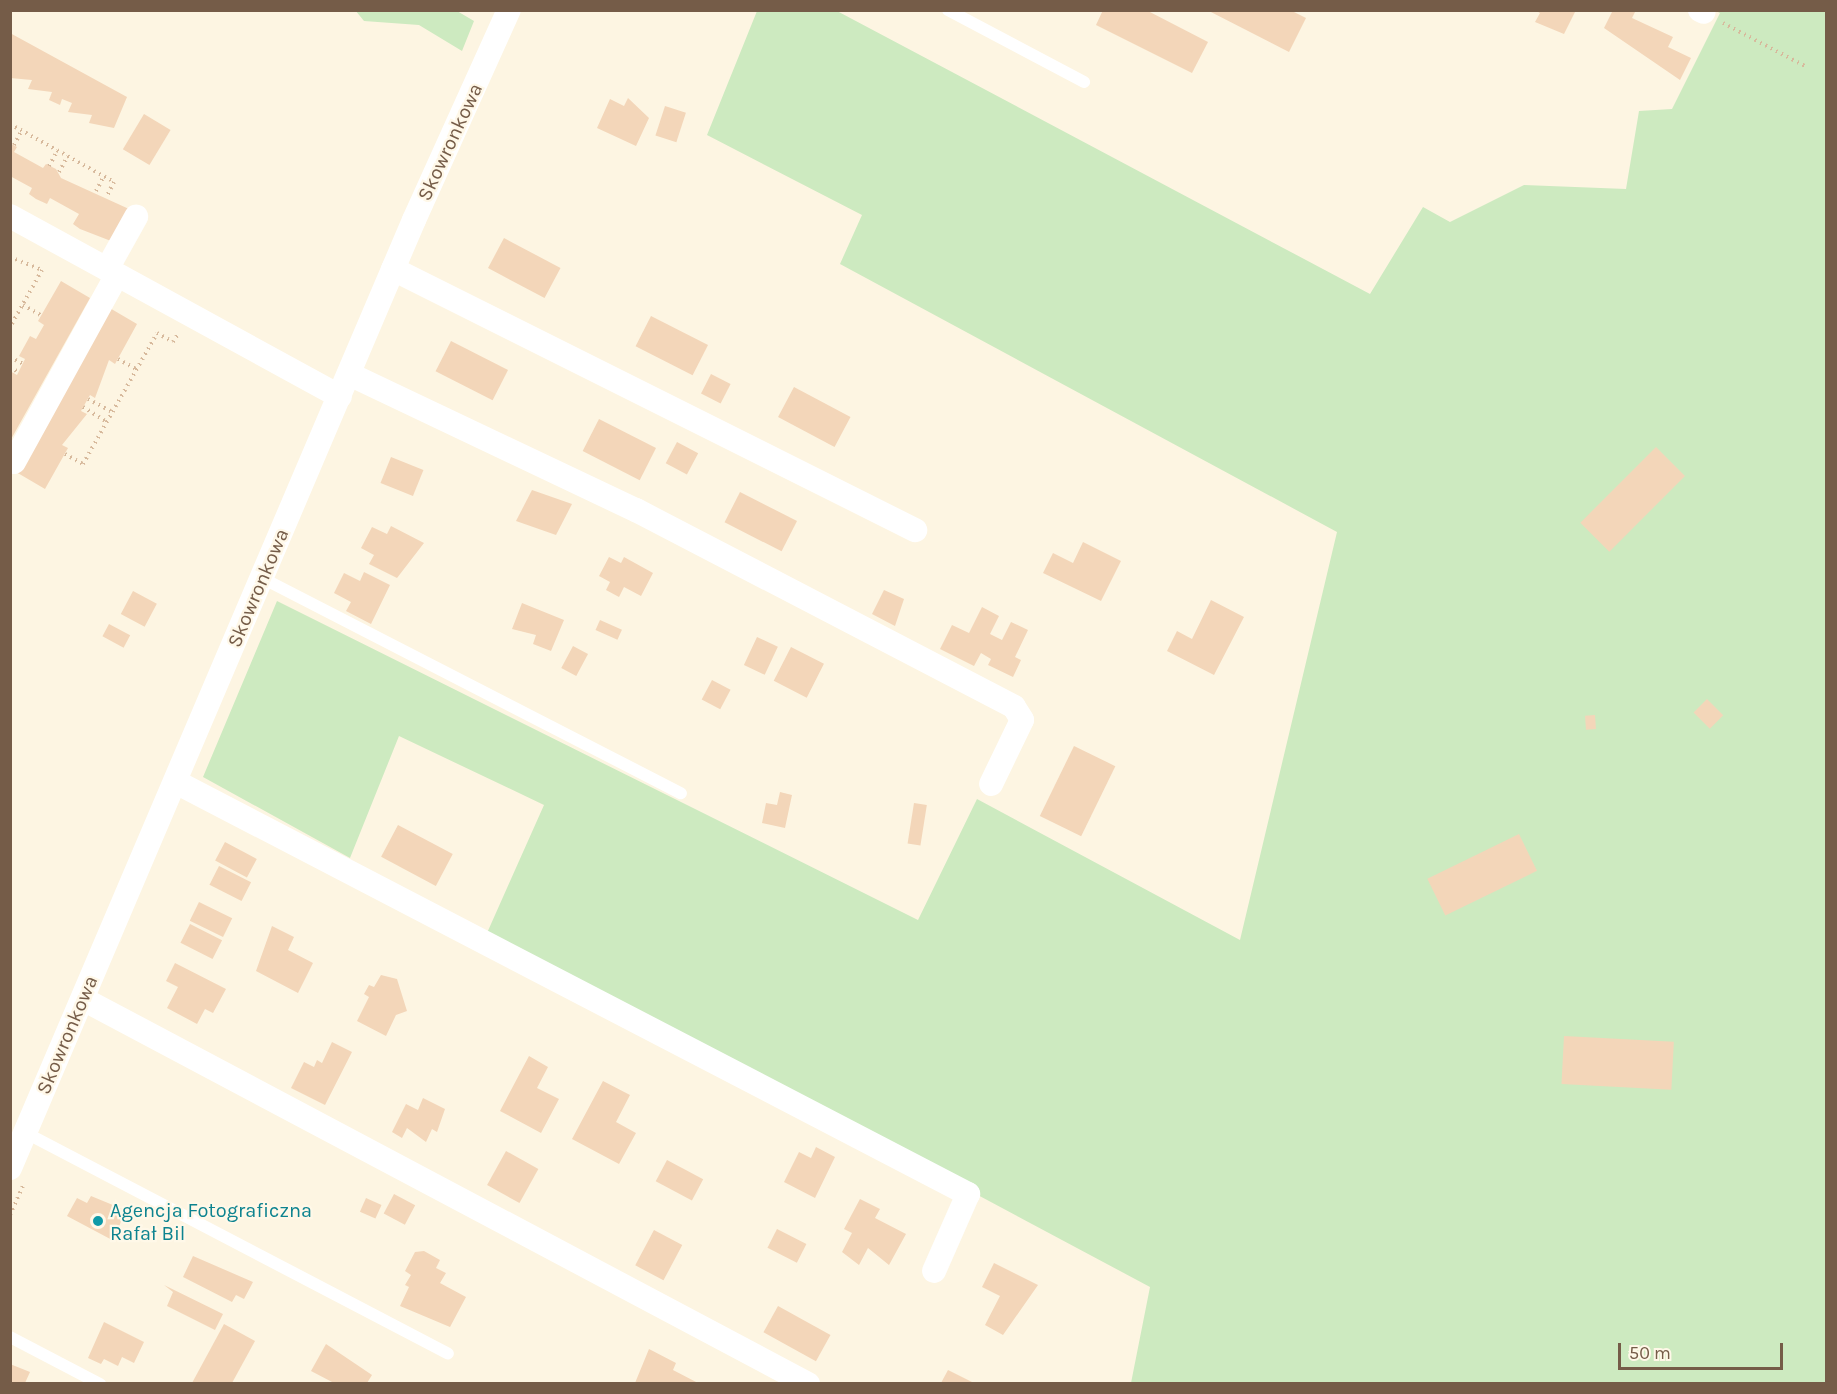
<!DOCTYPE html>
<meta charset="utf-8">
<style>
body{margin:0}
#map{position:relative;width:1837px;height:1394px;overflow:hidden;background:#fdf5e2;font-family:Karla,sans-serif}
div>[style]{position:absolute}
.green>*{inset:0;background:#cdeac0}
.building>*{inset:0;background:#f3d6b9;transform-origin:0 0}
.path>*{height:4px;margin-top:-2px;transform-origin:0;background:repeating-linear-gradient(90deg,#d7b99c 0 1.5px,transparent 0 6px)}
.service>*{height:12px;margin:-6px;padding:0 6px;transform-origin:6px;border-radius:6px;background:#fff}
.minor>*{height:24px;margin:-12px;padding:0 12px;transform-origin:12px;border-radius:12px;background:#fff}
.dots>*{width:16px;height:16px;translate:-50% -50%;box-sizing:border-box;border:3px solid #fff8e8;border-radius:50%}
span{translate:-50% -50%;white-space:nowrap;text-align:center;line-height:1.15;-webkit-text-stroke:4.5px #fff8e8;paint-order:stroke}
.street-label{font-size:20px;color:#755c48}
.culture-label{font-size:20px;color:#0d838f}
.left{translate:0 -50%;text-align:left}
.frame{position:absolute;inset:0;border:12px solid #755c48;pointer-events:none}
.scale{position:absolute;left:1618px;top:1343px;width:165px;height:27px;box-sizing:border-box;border:3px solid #755c48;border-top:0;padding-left:8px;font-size:18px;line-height:21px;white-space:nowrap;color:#755c48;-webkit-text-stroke:4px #fff8e8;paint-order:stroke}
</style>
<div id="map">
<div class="green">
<div style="clip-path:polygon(355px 10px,457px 11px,474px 21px,462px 51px,419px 25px,364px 21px)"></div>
<div style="clip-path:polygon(757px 11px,837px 11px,1370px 294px,1423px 207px,1450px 222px,1524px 185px,1626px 189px,1639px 111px,1672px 109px,1720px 13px,1716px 11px,1826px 11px,1826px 1383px,1131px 1383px,1150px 1287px,487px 933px,544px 805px,399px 736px,350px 858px,203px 777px,277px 601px,918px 920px,977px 799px,1240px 940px,1337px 532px,840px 264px,862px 215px,707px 135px)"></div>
</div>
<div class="building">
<div style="clip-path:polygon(1103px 10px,1146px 10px,1208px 42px,1192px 73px,1096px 25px)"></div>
<div style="clip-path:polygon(1207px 10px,1290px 10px,1306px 18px,1289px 52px)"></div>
<div style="clip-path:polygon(1535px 10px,1573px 10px,1575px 12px,1564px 34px,1535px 22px,1540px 13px)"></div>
<div style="clip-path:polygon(1613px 10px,1636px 10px,1632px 18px,1673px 37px,1668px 47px,1691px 58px,1680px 80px,1604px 28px)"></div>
<div style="clip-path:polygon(10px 33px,127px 97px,114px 128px,89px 123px,92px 115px,68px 112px,72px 103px,62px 99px,60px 105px,49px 100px,52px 92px,28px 89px,32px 80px,10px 78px)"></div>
<div style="clip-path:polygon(628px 98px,649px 118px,636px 146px,597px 128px,610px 99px,624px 106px)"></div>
<div style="left:665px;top:106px;width:22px;height:31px;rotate:18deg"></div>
<div style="left:144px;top:114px;width:31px;height:41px;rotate:31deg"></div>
<div style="clip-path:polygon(10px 143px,17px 147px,14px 152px,43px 168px,46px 164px,56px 169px,61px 178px,129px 209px,111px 241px,80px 229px,73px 224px,79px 214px,50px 198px,47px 204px,36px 199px,29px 194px,32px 188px,10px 176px)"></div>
<div style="left:504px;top:238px;width:64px;height:34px;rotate:28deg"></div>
<div style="clip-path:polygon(61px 281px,90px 298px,10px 441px,10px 371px,17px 375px,25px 359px,19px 356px,30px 336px,36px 339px,44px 325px,38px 321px)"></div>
<div style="clip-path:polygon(108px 307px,137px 324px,115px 364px,109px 360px,95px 398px,90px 395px,81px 411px,87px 414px,62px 445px,68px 448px,45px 489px,16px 472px)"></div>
<div style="left:651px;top:316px;width:64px;height:34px;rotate:27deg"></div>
<div style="left:451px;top:341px;width:64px;height:34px;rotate:27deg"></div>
<div style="left:711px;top:374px;width:22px;height:22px;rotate:27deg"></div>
<div style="left:794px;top:387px;width:64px;height:34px;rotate:28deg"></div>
<div style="left:599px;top:419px;width:64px;height:36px;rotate:27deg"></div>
<div style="left:677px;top:442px;width:24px;height:24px;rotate:28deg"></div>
<div style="left:1656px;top:447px;width:41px;height:107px;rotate:45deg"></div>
<div style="left:391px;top:457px;width:35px;height:28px;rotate:22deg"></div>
<div style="clip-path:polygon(532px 490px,572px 504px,556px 535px,516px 521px)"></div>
<div style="left:740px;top:492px;width:64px;height:34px;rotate:27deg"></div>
<div style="clip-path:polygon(391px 526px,424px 543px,397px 578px,369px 564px,374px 555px,361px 548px,372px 527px,387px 534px)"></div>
<div style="clip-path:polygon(1083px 542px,1121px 561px,1101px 601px,1043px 573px,1053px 553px,1073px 563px)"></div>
<div style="clip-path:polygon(609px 557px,621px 563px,624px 557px,653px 573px,641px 596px,624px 587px,619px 597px,606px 590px,610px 582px,599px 576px)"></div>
<div style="clip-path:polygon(364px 572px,390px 585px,371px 624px,346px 611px,351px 602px,334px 593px,344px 573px,360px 581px)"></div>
<div style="clip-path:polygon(884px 590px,904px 599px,895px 626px,872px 614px)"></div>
<div style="left:133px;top:591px;width:27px;height:26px;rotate:28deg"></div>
<div style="clip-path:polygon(1211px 600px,1244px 617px,1214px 675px,1167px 651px,1177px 631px,1192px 639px)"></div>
<div style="clip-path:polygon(522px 603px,564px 620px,551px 651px,533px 644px,536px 635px,512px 629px)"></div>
<div style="clip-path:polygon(982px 607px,999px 616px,990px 634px,1002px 640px,1011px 622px,1028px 630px,1015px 657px,1021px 660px,1013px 677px,988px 665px,991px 659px,981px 653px,974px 666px,940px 649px,952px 625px,969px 633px)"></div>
<div style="left:600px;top:620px;width:24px;height:11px;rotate:24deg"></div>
<div style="left:109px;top:624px;width:24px;height:14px;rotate:28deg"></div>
<div style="left:757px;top:637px;width:23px;height:31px;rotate:25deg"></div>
<div style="left:573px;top:646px;width:17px;height:25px;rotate:28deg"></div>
<div style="left:791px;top:647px;width:37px;height:38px;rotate:27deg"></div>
<div style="left:712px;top:680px;width:21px;height:22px;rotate:28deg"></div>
<div style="left:1707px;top:699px;width:23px;height:19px;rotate:45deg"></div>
<div style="left:1595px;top:715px;width:14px;height:10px;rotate:86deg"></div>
<div style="left:1074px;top:746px;width:46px;height:78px;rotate:26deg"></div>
<div style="clip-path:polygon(780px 792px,792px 795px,785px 828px,762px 823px,766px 803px,777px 805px)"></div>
<div style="left:914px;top:803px;width:13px;height:41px;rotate:9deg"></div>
<div style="left:398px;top:825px;width:62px;height:36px;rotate:28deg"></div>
<div style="left:1519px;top:834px;width:41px;height:102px;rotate:64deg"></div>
<div style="left:225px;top:842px;width:36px;height:21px;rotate:28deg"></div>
<div style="left:219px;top:866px;width:36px;height:21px;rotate:27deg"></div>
<div style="left:199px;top:902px;width:37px;height:21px;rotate:26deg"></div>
<div style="left:190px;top:924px;width:36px;height:21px;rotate:27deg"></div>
<div style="clip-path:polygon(272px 926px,294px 937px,288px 950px,313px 963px,298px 993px,256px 971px)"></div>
<div style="clip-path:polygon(175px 963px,226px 989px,213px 1013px,205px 1009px,197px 1024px,167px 1008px,178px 987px,166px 981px)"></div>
<div style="clip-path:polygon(381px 975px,397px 979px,407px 1011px,396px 1015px,386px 1036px,357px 1021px,369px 997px,364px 994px,369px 985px,374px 987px)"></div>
<div style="left:1564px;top:1036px;width:110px;height:48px;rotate:3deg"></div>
<div style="clip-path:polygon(332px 1042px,352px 1052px,325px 1105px,291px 1088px,304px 1062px,314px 1067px,317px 1060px,322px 1063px)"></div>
<div style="clip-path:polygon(529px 1056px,548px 1067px,537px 1088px,559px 1099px,541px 1133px,500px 1111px)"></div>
<div style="clip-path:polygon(603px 1081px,630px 1095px,616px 1122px,636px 1133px,619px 1164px,572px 1139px)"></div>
<div style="clip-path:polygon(423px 1098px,445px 1109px,437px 1132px,432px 1129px,426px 1142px,407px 1128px,402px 1138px,392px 1132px,406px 1104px,418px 1110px)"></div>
<div style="clip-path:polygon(816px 1147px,835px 1157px,815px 1198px,784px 1182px,799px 1152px,811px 1158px)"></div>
<div style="left:506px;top:1151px;width:37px;height:39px;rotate:29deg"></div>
<div style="left:667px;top:1160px;width:41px;height:24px;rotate:28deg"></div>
<div style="left:394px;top:1194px;width:24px;height:22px;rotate:28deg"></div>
<div style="clip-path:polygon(91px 1196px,125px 1210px,114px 1241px,67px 1216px,77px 1198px,87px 1203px)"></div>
<div style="left:366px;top:1198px;width:17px;height:15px;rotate:24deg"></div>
<div style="clip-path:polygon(860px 1199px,880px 1209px,875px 1218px,906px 1234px,889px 1265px,868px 1248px,859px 1265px,842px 1252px,852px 1233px,844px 1229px)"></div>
<div style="left:777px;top:1229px;width:33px;height:21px;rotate:27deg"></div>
<div style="left:654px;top:1230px;width:32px;height:40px;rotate:28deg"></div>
<div style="clip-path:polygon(424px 1251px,440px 1260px,436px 1268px,446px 1273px,440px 1283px,466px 1297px,450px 1327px,400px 1306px,409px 1287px,405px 1285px,411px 1275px,405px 1271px,415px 1252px)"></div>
<div style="clip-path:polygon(193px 1256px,253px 1282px,244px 1299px,236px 1295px,232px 1302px,183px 1277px)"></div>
<div style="clip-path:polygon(994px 1263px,1038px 1285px,1003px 1335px,985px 1325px,1000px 1296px,982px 1287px)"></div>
<div style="clip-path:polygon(164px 1285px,223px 1314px,215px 1330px,167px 1306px,173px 1292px)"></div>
<div style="left:778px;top:1306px;width:60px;height:30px;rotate:29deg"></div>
<div style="clip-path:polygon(104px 1322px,144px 1342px,134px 1363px,122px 1357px,118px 1366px,104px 1359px,101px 1364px,88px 1358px)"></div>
<div style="clip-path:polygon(224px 1324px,255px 1341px,232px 1383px,192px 1383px)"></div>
<div style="clip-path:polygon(326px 1344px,372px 1375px,367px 1383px,334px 1383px,311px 1371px)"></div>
<div style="clip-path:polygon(649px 1349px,676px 1363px,673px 1370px,698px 1383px,635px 1383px)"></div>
<div style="clip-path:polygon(10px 1364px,30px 1372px,25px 1383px,10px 1383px)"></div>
<div style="clip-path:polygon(948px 1370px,974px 1383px,941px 1383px)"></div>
</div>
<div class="path">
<div style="left:1723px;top:23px;width:93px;rotate:27.7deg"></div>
<div style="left:10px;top:124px;width:119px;rotate:29.1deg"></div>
<div style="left:114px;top:182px;width:16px;rotate:117deg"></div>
<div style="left:14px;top:145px;width:17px;rotate:-62deg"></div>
<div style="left:49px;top:166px;width:18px;rotate:-61deg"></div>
<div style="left:59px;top:172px;width:18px;rotate:-61deg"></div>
<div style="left:96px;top:191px;width:17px;rotate:-62deg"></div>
<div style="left:10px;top:257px;width:35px;rotate:22deg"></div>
<div style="left:42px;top:270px;width:65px;rotate:119.3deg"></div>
<div style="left:23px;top:305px;width:22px;rotate:30deg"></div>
<div style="left:10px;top:357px;width:15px;rotate:28deg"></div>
<div style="left:118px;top:359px;width:21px;rotate:29deg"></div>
<div style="left:10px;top:367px;width:9px;rotate:32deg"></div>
<div style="left:88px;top:399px;width:27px;rotate:28deg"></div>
<div style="left:83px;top:407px;width:28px;rotate:32deg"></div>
<div style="left:65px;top:454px;width:21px;rotate:29deg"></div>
<div style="left:83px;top:464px;width:150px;rotate:-60.5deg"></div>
<div style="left:157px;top:333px;width:18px;rotate:29deg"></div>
<div style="left:173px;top:342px;width:9px;rotate:-58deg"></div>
<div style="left:10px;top:1215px;width:32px;rotate:-66deg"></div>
</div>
<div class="service">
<div style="left:948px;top:10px;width:154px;rotate:27.9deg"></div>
<div style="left:262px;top:578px;width:471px;rotate:27.2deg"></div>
<div style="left:26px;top:1133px;width:476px;rotate:27.6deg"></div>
<div style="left:10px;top:1337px;width:102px;rotate:27.6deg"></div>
</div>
<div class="minor">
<div style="left:1700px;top:10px;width:4px;rotate:27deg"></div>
<div style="left:10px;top:216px;width:376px;rotate:28.7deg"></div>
<div style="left:107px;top:269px;width:60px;rotate:-60.9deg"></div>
<div style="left:393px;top:269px;width:584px;rotate:26.57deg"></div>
<div style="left:349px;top:374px;width:318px;rotate:25.4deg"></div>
<div style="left:636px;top:510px;width:426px;rotate:27.5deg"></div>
<div style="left:1014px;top:707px;width:15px;rotate:58deg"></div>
<div style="left:1022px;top:720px;width:71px;rotate:115.8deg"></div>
<div style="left:14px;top:462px;width:213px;rotate:-61.2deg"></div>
<div style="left:176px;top:782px;width:893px;rotate:27.48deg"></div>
<div style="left:968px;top:1194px;width:84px;rotate:113.8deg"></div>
<div style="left:83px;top:999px;width:821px;rotate:27.97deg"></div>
<div style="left:10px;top:1168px;width:1030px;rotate:-66.92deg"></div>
<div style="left:414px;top:220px;width:230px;rotate:-65.7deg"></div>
</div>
<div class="dots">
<div style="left:98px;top:1221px;background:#0f9aa8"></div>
</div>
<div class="street-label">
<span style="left:450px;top:142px;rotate:-65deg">Skowronkowa</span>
<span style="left:258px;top:588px;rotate:-67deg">Skowronkowa</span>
<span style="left:67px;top:1035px;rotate:-67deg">Skowronkowa</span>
</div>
<div class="culture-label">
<span class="left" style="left:110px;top:1222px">Agencja Fotograficzna<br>Rafał Bil</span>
</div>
<div class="frame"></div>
<div class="scale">50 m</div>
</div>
